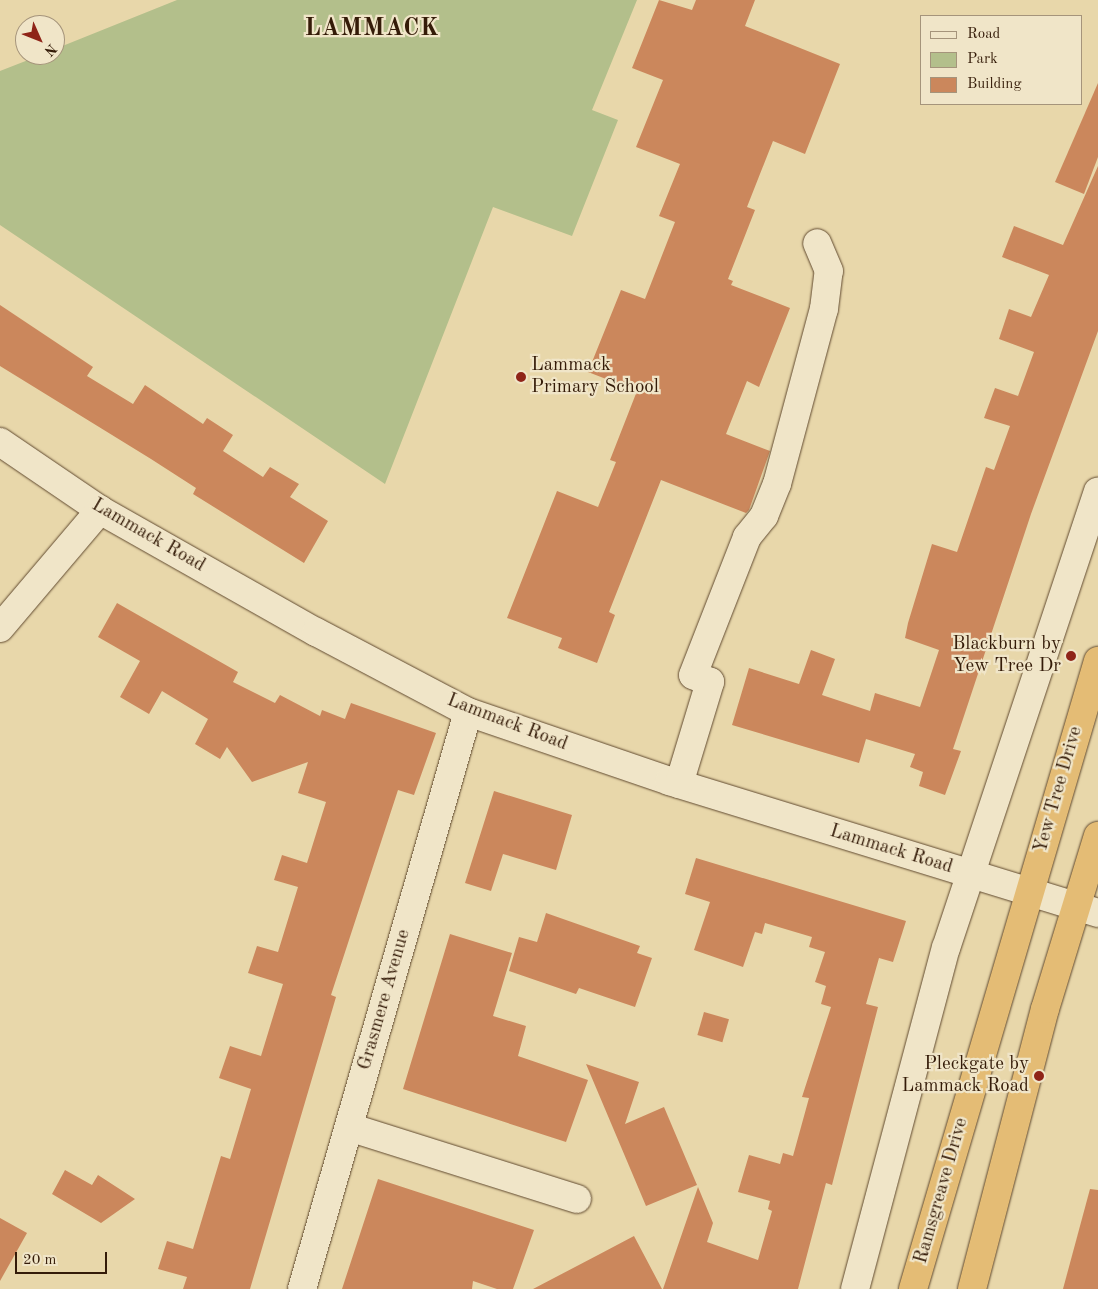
<!DOCTYPE html>
<style>
body{margin:0}
#map{position:relative;width:1098px;height:1289px;overflow:hidden;background:#e8d7aa;font-family:"Old Standard TT",serif}
div>[style]{position:absolute}
.green>*{inset:0;background:#b3bf8b}
.building>*{inset:0;background:#cb875c;transform-origin:0 0}
.roads{filter:drop-shadow(0 0 1px #614a30) drop-shadow(0 0 1px #614a30)}
.minor>*{height:28px;margin:-14px;padding:0 14px;transform-origin:14px;border-radius:14px;background:#f0e5c8}
.highway>*{height:28px;margin:-14px;padding:0 14px;transform-origin:14px;border-radius:14px;background:#e4bc75}
.dots>*{width:14px;height:14px;translate:-50% -50%;box-sizing:border-box;border:2px solid #f0e5c8;border-radius:50%}
span{translate:-50% -50%;white-space:nowrap;text-align:center;line-height:1.15;-webkit-text-stroke:4.5px #f0e5c8;paint-order:stroke}
.poi-label{font-size:19px;color:#341b08}
.left{translate:0 -50%;text-align:left}
.right{translate:-100% -50%;text-align:right}
.street-label{font-size:19px;color:#341b08}
.district-label{font-size:24px;color:#341b08;font-weight:700;letter-spacing:1px}
.legend{position:absolute;left:920px;top:15px;width:162px;height:90px;box-sizing:border-box;background:#f0e5c8;border:1px solid #a5947b;margin:0;padding:6px 9px;list-style:none;font-size:15px;color:#341b08}
.legend li{display:flex;align-items:center;gap:10px;height:25px}
.legend b{width:25px;border:1px solid #a5947b}
.north{position:absolute;left:15px;top:15px;width:50px;height:50px;box-sizing:border-box;background:#f0e5c8;border:1px solid #a5947b;border-radius:50%;rotate:134deg;font-size:14px;font-weight:700;line-height:20px;text-align:center;color:#341b08}
.north::after{content:'';display:block;margin:auto;width:18px;height:22px;background:#8f2418;clip-path:polygon(50% 0,100% 100%,50% 72%,0 100%)}
.scale{position:absolute;left:15px;top:1252px;width:92px;height:22px;box-sizing:border-box;border:2px solid #341b08;border-top:0;padding-left:6px;font-size:15px;line-height:18px;white-space:nowrap;color:#341b08;-webkit-text-stroke:4px #f0e5c8;paint-order:stroke}
</style>
<div id="map">
<div class="green">
<div style="clip-path:polygon(177px 0,637px 0,592px 110px,618px 120px,572px 236px,493px 207px,385px 484px,0 225px,0 71px,41px 55px,55px 55px,55px 49px)"></div>
</div>
<div class="building">
<div style="clip-path:polygon(659px 0,692px 10px,696px 0,755px 0,745px 26px,840px 64px,805px 154px,773px 141px,747px 207px,755px 210px,728px 279px,733px 281px,731px 285px,790px 308px,759px 387px,747px 381px,726px 434px,770px 451px,749px 510px,746px 513px,661px 480px,609px 612px,615px 615px,597px 663px,558px 648px,562px 638px,507px 618px,557px 491px,598px 507px,616px 462px,610px 460px,637px 391px,588px 372px,621px 290px,645px 299px,675px 222px,659px 216px,680px 164px,636px 147px,663px 80px,632px 68px)"></div>
<div style="clip-path:polygon(1098px 83px,1098px 157px,1084px 194px,1055px 182px)"></div>
<div style="clip-path:polygon(1098px 166px,1098px 331px,1031px 514px,953px 749px,961px 751px,945px 795px,919px 786px,923px 772px,910px 767px,915px 754px,866px 739px,859px 763px,732px 725px,749px 668px,799px 684px,811px 650px,835px 659px,822px 695px,870px 711px,875px 693px,920px 707px,939px 650px,905px 638px,908px 623px,932px 544px,957px 552px,986px 467px,994px 470px,1010px 426px,984px 418px,995px 388px,1018px 396px,1034px 352px,999px 339px,1009px 309px,1031px 317px,1049px 275px,1002px 257px,1014px 226px,1063px 245px)"></div>
<div style="clip-path:polygon(0 305px,93px 367px,87px 376px,133px 404px,145px 385px,203px 424px,207px 418px,233px 435px,223px 451px,263px 477px,270px 467px,299px 484px,290px 497px,328px 521px,304px 563px,193px 494px,196px 488px,151px 459px,0 366px)"></div>
<div style="clip-path:polygon(117px 603px,238px 672px,233px 682px,275px 703px,280px 695px,320px 716px,322px 710px,345px 719px,351px 703px,436px 733px,414px 795px,398px 790px,331px 995px,336px 997px,250px 1289px,183px 1289px,187px 1277px,158px 1269px,167px 1241px,193px 1249px,221px 1156px,230px 1159px,251px 1089px,219px 1078px,230px 1046px,261px 1056px,283px 984px,248px 973px,257px 946px,278px 952px,298px 887px,274px 880px,282px 855px,307px 863px,326px 802px,298px 793px,308px 762px,252px 782px,227px 747px,220px 759px,195px 744px,208px 719px,162px 691px,149px 714px,120px 697px,140px 661px,98px 637px)"></div>
<div style="clip-path:polygon(494px 791px,572px 815px,556px 870px,503px 854px,491px 891px,465px 883px)"></div>
<div style="clip-path:polygon(696px 858px,906px 921px,893px 962px,879px 958px,866px 1004px,878px 1007px,832px 1185px,826px 1183px,798px 1289px,663px 1289px,698px 1187px,713px 1223px,707px 1242px,758px 1260px,772px 1211px,768px 1209px,770px 1201px,738px 1192px,749px 1155px,780px 1164px,783px 1153px,793px 1156px,809px 1098px,802px 1097px,831px 1007px,821px 1004px,826px 986px,815px 982px,825px 952px,809px 947px,812px 937px,765px 923px,762px 934px,755px 932px,743px 967px,694px 950px,710px 902px,685px 894px)"></div>
<div style="clip-path:polygon(546px 913px,640px 946px,637px 953px,652px 958px,635px 1007px,579px 988px,576px 994px,509px 971px,519px 937px,537px 942px)"></div>
<div style="clip-path:polygon(450px 934px,512px 953px,493px 1016px,526px 1026px,518px 1056px,588px 1080px,566px 1142px,403px 1089px)"></div>
<div style="left:704px;top:1012px;width:26px;height:24px;rotate:16deg"></div>
<div style="clip-path:polygon(586px 1064px,639px 1082px,625px 1124px,664px 1107px,697px 1185px,646px 1206px)"></div>
<div style="clip-path:polygon(65px 1170px,92px 1185px,98px 1175px,135px 1199px,101px 1223px,52px 1194px)"></div>
<div style="clip-path:polygon(378px 1179px,534px 1230px,513px 1289px,497px 1289px,473px 1281px,472px 1289px,342px 1289px)"></div>
<div style="clip-path:polygon(1090px 1189px,1098px 1190px,1098px 1289px,1063px 1289px)"></div>
<div style="clip-path:polygon(0 1218px,27px 1233px,0 1281px)"></div>
<div style="clip-path:polygon(634px 1236px,662px 1289px,533px 1289px,598px 1255px)"></div>
</div>
<div class="roads">
<div class="minor">
<div style="left:0;top:442px;width:121px;rotate:34.2deg"></div>
<div style="left:100px;top:510px;width:248px;rotate:29.5deg"></div>
<div style="left:316px;top:632px;width:172px;rotate:27.8deg"></div>
<div style="left:468px;top:712px;width:213px;rotate:18.9deg"></div>
<div style="left:669px;top:781px;width:449px;rotate:17.1deg"></div>
<div style="left:0;top:628px;width:155px;rotate:-49.7deg"></div>
<div style="left:679px;top:784px;width:107px;rotate:-73.1deg"></div>
<div style="left:710px;top:682px;width:18px;rotate:-158deg"></div>
<div style="left:693px;top:675px;width:148px;rotate:-68.6deg"></div>
<div style="left:747px;top:537px;width:27px;rotate:-51deg"></div>
<div style="left:764px;top:516px;width:35px;rotate:-68deg"></div>
<div style="left:777px;top:484px;width:181px;rotate:-75deg"></div>
<div style="left:824px;top:309px;width:38px;rotate:-83deg"></div>
<div style="left:829px;top:271px;width:30px;rotate:-113deg"></div>
<div style="left:349px;top:1127px;width:239px;rotate:17.5deg"></div>
<div style="left:302px;top:1289px;width:600px;rotate:-73.95deg"></div>
<div style="left:855px;top:1289px;width:353px;rotate:-75.1deg"></div>
<div style="left:946px;top:948px;width:481px;rotate:-71.6deg"></div>
</div>
<div class="highway">
<div style="left:913px;top:1289px;width:655px;rotate:-73.59deg"></div>
<div style="left:972px;top:1289px;width:289px;rotate:-75.4deg"></div>
<div style="left:1045px;top:1009px;width:181px;rotate:-73deg"></div>
</div>
</div>
<div class="dots">
<div style="left:521px;top:377px;background:#8f2418"></div>
<div style="left:1071px;top:656px;background:#8f2418"></div>
<div style="left:1039px;top:1076px;background:#8f2418"></div>
</div>
<div class="poi-label">
<span class="left" style="left:531px;top:377px">Lammack<br>Primary School</span>
<span class="right" style="left:1061px;top:656px">Blackburn by<br>Yew Tree Dr</span>
<span class="right" style="left:1029px;top:1076px">Pleckgate by<br>Lammack Road</span>
</div>
<div class="street-label">
<span style="left:148px;top:536px;rotate:30deg">Lammack Road</span>
<span style="left:507px;top:723px;rotate:21deg">Lammack Road</span>
<span style="left:1059px;top:790px;rotate:-74deg">Yew Tree Drive</span>
<span style="left:891px;top:850px;rotate:17deg">Lammack Road</span>
<span style="left:385px;top:1000px;rotate:-74deg">Grasmere Avenue</span>
<span style="left:942px;top:1191px;rotate:-74deg">Ramsgreave Drive</span>
</div>
<div class="district-label">
<span style="left:372px;top:30px">LAMMACK</span>
</div>
<ul class="legend">
<li><b style="height:6px;background:#f0e5c8"></b>Road</li>
<li><b style="height:14px;background:#b3bf8b"></b>Park</li>
<li><b style="height:14px;background:#cb875c"></b>Building</li>
</ul>
<div class="north">N</div>
<div class="scale">20 m</div>
</div>
